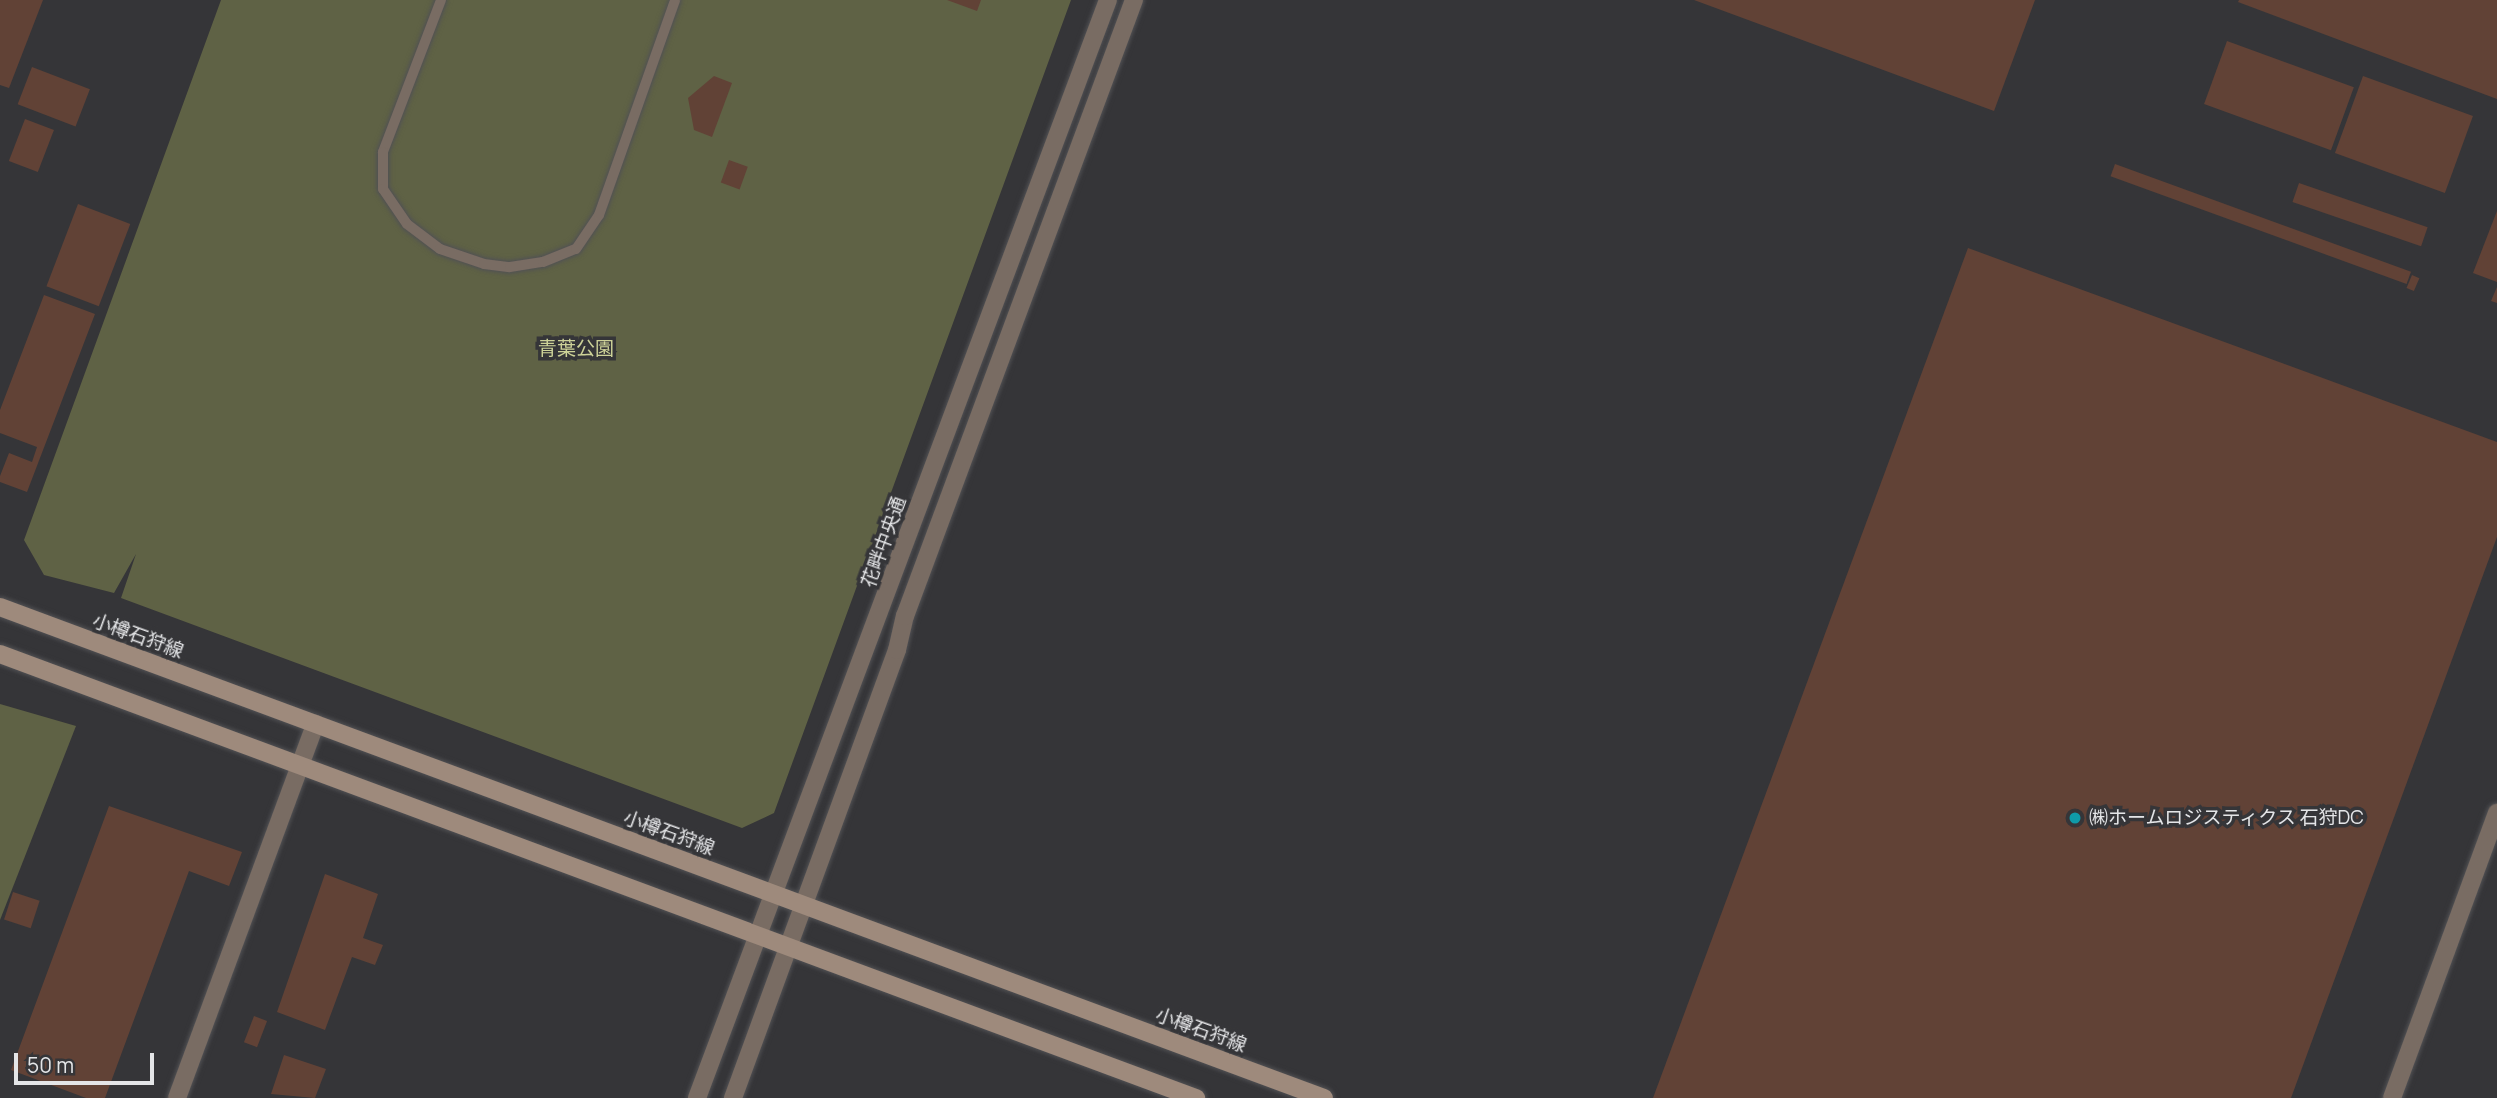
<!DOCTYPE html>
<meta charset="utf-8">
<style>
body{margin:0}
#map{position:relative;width:2497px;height:1098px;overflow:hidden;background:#353538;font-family:Manrope,"Noto Sans JP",sans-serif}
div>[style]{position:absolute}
.green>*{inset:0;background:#5f6245}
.building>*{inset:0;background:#614236;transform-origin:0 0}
.roads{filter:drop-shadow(0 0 2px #515154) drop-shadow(0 0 2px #515154)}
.service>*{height:10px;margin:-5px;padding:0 5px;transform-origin:5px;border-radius:5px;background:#796c63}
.minor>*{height:18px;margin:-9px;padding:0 9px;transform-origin:9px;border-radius:9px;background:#796c63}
.tertiary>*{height:18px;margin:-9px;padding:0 9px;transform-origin:9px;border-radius:9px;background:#796c63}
.secondary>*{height:18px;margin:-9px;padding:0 9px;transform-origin:9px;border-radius:9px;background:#9e8a7c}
.dots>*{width:19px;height:19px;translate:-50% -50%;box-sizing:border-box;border:4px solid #353538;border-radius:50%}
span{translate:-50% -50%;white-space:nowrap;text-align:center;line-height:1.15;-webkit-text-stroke:7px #353538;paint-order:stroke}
.park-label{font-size:19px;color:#cdd298}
.street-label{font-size:19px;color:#e4e5e7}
.poi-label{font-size:19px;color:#e4e5e7}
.left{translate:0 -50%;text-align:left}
.scale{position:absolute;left:14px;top:1053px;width:140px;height:32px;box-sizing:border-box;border:4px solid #e4e5e7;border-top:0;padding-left:9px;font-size:21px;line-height:24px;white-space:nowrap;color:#e4e5e7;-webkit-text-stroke:5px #353538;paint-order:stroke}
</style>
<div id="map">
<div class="green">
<div style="clip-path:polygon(221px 0,1071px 0,774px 813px,742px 828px,121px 598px,136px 554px,114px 593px,44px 575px,24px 540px)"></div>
<div style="clip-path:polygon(0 704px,76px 726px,0 920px)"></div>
</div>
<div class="building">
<div style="clip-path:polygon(0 0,43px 0,9px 88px,0 85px)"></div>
<div style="clip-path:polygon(947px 0,981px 0,977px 11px)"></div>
<div style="clip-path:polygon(1694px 0,2035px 0,1994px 111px)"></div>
<div style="clip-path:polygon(2239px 0,2497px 0,2497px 99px,2238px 2px)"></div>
<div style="left:2227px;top:41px;width:135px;height:67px;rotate:20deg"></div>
<div style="left:32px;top:67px;width:62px;height:40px;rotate:21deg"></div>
<div style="clip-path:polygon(714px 76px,732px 83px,712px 137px,694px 130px,688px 98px)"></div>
<div style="left:2363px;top:76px;width:117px;height:82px;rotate:20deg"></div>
<div style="left:25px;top:119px;width:31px;height:45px;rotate:21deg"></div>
<div style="left:729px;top:160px;width:20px;height:24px;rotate:20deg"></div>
<div style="left:2115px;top:164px;width:315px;height:13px;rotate:20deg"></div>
<div style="left:2299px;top:183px;width:136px;height:20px;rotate:19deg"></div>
<div style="left:78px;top:204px;width:56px;height:88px;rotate:21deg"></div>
<div style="clip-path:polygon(2497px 211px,2497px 282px,2473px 273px)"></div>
<div style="clip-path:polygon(1968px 248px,2497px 442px,2497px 537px,2291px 1098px,1653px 1098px)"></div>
<div style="left:2412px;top:275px;width:8px;height:14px;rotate:23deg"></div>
<div style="clip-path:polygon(2497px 287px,2497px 303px,2491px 301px)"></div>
<div style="clip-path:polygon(44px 295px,95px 314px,27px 492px,0 482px,0 476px,9px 453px,32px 462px,37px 447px,0 433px,0 410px)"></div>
<div style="clip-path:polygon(109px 806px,242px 852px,229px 886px,189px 871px,105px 1098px,86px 1098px,11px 1070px)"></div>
<div style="clip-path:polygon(325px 874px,378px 894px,363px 938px,383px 945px,375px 965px,352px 957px,325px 1030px,277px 1012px)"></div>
<div style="left:13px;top:892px;width:28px;height:29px;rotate:18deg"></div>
<div style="left:254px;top:1016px;width:14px;height:28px;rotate:21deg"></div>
<div style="clip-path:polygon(284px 1055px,326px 1069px,315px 1098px,271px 1094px)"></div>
</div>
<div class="roads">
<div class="service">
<div style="left:441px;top:0;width:163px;rotate:110.9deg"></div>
<div style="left:383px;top:152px;width:37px;rotate:90deg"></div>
<div style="left:383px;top:189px;width:42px;rotate:55.6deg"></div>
<div style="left:407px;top:224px;width:41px;rotate:37.1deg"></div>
<div style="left:440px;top:249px;width:46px;rotate:18.8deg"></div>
<div style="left:484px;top:264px;width:26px;rotate:7deg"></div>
<div style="left:510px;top:267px;width:33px;rotate:-9deg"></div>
<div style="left:543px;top:262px;width:35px;rotate:-22deg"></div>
<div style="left:576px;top:249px;width:41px;rotate:-55.9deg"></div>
<div style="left:599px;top:215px;width:228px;rotate:-70.5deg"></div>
</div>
<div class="minor">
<div style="left:177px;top:1098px;width:399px;rotate:-69.7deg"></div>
</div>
<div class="tertiary">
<div style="left:697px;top:1098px;width:1172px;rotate:-69.48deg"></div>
<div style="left:733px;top:1098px;width:477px;rotate:-69.9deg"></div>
<div style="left:897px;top:650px;width:35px;rotate:-77deg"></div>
<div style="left:905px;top:616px;width:657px;rotate:-69.61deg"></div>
<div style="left:2392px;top:1098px;width:304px;rotate:-69.8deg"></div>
</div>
<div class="secondary">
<div style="left:0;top:607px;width:1412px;rotate:20.35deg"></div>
<div style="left:0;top:654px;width:1276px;rotate:20.37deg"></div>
</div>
</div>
<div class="dots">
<div style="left:2075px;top:818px;background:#0f9aa8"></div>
</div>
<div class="park-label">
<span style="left:576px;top:349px">青葉公園</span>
</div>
<div class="street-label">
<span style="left:884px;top:542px;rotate:-70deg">花畔中央通</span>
<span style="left:138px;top:636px;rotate:20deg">小樽石狩線</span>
<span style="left:669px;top:833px;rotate:20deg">小樽石狩線</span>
<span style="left:1201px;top:1030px;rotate:20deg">小樽石狩線</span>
</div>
<div class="poi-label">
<span class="left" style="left:2089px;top:818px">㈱ホームロジスティクス 石狩DC</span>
</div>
<div class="scale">50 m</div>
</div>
